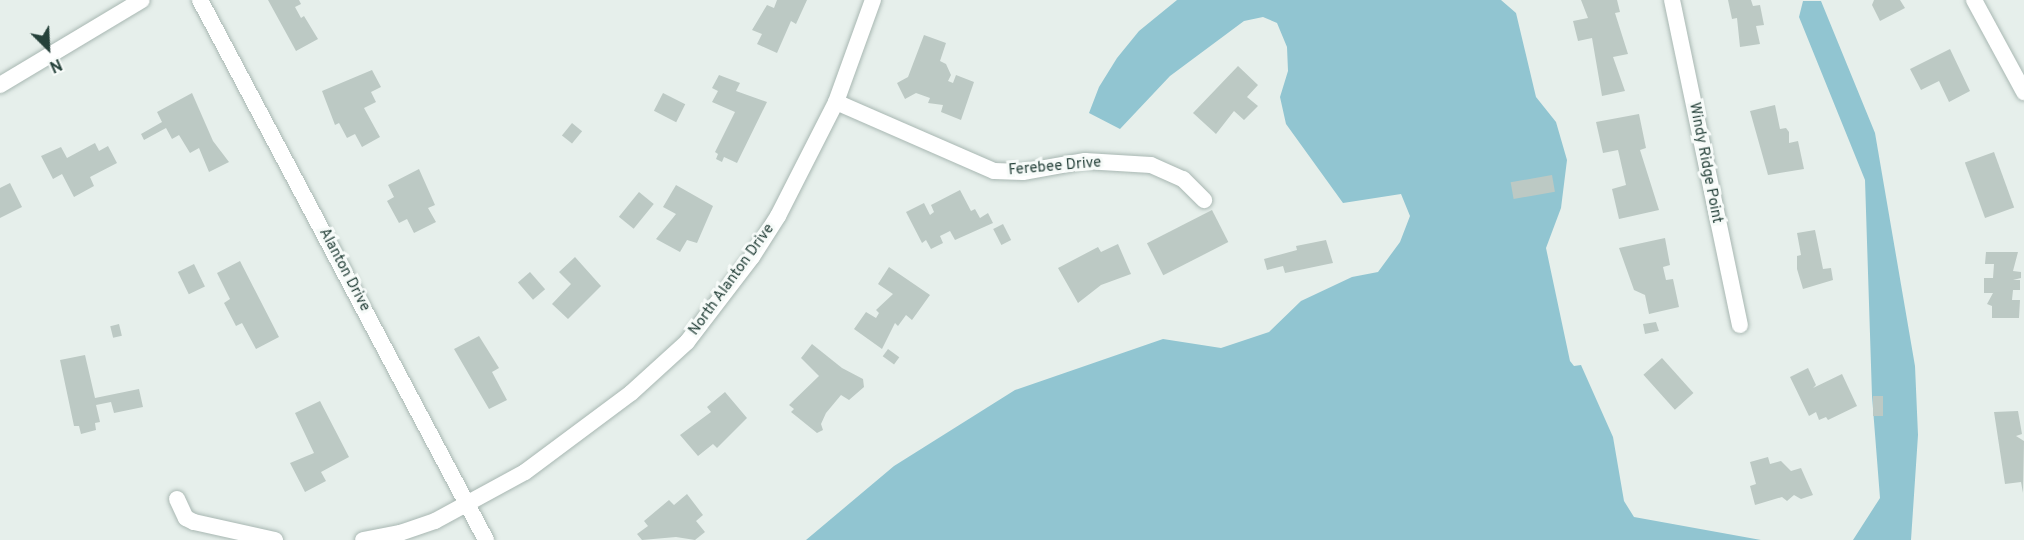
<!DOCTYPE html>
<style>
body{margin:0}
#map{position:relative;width:2024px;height:540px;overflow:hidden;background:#e6efeb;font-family:Overpass,sans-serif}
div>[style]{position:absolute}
.water>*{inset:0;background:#91c5d1}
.building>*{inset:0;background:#bcc9c4;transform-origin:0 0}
.roads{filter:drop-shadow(0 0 2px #a8b7b2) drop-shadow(0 0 2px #a8b7b2)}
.minor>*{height:16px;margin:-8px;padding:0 8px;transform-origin:8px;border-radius:8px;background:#fff}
span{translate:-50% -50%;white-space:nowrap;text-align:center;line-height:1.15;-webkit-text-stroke:6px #f7fbf9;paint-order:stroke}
.street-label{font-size:15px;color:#25413a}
.north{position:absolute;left:18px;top:18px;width:60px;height:60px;-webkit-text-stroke:4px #f7fbf9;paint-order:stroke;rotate:156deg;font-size:16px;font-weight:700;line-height:24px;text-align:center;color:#25413a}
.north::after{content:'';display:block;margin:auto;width:21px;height:27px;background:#25413a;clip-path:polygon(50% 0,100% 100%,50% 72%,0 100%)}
</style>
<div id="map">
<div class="water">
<div style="clip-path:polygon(1177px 0,1501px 0,1516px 13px,1536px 97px,1556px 122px,1567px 160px,1561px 208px,1546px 248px,1570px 361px,1574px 366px,1581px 365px,1613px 437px,1624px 501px,1634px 517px,1761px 540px,806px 540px,894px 466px,1015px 390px,1163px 339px,1221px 348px,1269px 332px,1301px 301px,1352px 277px,1378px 272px,1400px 242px,1410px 216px,1401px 194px,1343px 203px,1286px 124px,1280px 97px,1288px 71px,1287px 47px,1277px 23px,1263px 17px,1244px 21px,1170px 76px,1120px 129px,1089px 113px,1099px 87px,1117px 58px,1139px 31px)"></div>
<div style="clip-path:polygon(1803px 1px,1821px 1px,1875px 133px,1915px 366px,1918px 435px,1911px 540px,1853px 540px,1880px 498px,1872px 396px,1865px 180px,1799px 17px)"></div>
</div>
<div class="building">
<div style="clip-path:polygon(268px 0,299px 0,301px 4px,295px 7px,301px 18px,304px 16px,318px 39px,296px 51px)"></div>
<div style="clip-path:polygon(777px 0,807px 0,796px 24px,791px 21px,777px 53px,757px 44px,762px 34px,752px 30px,767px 5px,774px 8px)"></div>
<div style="clip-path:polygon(1581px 0,1617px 0,1620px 12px,1615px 13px,1628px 54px,1613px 57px,1625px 91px,1602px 96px,1592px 38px,1578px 41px,1573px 21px,1588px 18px)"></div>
<div style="clip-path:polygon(1728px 0,1751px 0,1753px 6px,1760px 5px,1764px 25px,1756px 26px,1760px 44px,1740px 47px,1737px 18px,1732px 19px)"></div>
<div style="clip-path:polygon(1874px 0,1900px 0,1905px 8px,1880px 21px,1872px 5px)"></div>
<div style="clip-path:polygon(924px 35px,946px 43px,940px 61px,946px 64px,951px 75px,948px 81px,953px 83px,956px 75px,974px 82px,961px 120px,941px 112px,943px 105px,928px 103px,930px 98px,916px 93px,905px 99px,897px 83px,908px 77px)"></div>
<div style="clip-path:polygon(1950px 49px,1970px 91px,1949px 102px,1939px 81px,1921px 90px,1910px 69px)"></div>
<div style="clip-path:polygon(1238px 66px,1258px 85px,1247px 97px,1258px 106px,1244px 120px,1234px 111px,1216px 134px,1193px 113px)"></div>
<div style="clip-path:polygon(372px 70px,381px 87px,371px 92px,376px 102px,364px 108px,380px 137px,362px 147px,355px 134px,347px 138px,339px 123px,335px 125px,322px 91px)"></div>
<div style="clip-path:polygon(719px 75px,740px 83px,736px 91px,767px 102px,737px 163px,724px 157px,722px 162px,716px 159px,718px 154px,715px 152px,735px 112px,712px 102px,718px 91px,712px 88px)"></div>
<div style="clip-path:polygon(192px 93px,213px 141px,229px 162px,209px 172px,199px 148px,190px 153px,179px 135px,172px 139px,166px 128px,144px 140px,141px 134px,162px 122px,157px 112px)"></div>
<div style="left:663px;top:93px;width:25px;height:20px;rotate:27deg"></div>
<div style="clip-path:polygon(1775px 105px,1780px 129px,1786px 128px,1789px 132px,1789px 143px,1798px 141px,1804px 169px,1768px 175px,1750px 111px)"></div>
<div style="clip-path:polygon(1639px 114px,1646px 148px,1640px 150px,1659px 210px,1619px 219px,1612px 189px,1626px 185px,1618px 150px,1603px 153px,1596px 122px)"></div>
<div style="left:572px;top:123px;width:13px;height:16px;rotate:39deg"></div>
<div style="clip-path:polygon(95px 143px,99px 151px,108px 146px,117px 163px,90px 177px,94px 186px,74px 197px,62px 174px,53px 179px,41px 156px,61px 147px,67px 158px)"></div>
<div style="left:1994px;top:152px;width:59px;height:31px;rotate:70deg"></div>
<div style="clip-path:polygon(419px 169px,435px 205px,428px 208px,436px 222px,414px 233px,407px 219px,399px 223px,387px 201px,394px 197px,388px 185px)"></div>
<div style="left:1552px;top:175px;width:17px;height:42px;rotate:80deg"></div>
<div style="clip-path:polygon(10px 183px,22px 207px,0 218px,0 188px)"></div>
<div style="clip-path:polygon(676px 185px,713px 206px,697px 243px,687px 240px,680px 252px,656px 239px,676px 214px,663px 207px)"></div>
<div style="clip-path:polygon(960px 190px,971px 211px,975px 209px,980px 218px,988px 213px,993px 223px,955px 240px,950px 231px,940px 236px,943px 243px,931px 249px,926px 240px,922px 243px,906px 212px,924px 203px,930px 215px,934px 212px,931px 205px)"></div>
<div style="left:639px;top:192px;width:19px;height:32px;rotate:39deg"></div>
<div style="left:1212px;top:210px;width:36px;height:73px;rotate:63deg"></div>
<div style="left:1003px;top:224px;width:18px;height:11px;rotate:63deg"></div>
<div style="clip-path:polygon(1815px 230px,1823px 269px,1831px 268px,1833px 280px,1803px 289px,1797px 269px,1797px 256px,1801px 255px,1797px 233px)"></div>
<div style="clip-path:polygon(1665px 238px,1670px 265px,1663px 267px,1666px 280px,1673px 279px,1679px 307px,1649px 314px,1645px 295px,1634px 290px,1619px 248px)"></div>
<div style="clip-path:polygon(1326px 240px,1333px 263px,1285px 273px,1283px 266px,1267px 270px,1264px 259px,1297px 250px,1296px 246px)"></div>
<div style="clip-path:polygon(1118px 244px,1131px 274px,1101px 285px,1078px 303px,1058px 268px,1098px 247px,1101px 252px)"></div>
<div style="clip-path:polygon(1986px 252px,2018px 252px,2013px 271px,2021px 272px,2021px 278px,2013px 280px,2020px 280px,2020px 290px,2013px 290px,2012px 300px,2020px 300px,2019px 318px,1992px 318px,1992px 306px,1987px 304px,1993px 293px,1984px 293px,1984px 278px,1993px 278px,1994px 264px,1985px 264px)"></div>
<div style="clip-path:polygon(575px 257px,601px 286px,568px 319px,552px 304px,571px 284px,559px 272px)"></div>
<div style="clip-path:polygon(240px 261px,279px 337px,256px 349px,242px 323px,236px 326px,224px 303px,230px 299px,217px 273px)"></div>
<div style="left:194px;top:264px;width:25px;height:18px;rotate:64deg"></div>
<div style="clip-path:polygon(889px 267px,930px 295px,912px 320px,906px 315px,898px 326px,895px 323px,882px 349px,854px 329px,866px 312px,876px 318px,879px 313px,876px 310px,893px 294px,878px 284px)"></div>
<div style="left:530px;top:272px;width:23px;height:16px;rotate:49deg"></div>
<div style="clip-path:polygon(1656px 322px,1659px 331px,1645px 334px,1643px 324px)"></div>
<div style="left:119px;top:324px;width:12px;height:9px;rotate:76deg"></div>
<div style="clip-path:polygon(479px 336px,499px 368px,492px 372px,507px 400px,489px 409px,454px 349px)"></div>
<div style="clip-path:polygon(812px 344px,842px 368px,863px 379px,864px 387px,849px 400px,841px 395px,826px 413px,821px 424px,823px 430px,817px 433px,791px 412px,794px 409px,789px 405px,819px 376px,801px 358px)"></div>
<div style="left:888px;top:349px;width:14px;height:9px;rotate:36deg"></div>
<div style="clip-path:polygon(85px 355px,95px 398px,139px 389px,143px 407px,114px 413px,111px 402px,96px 405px,100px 422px,95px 423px,96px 430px,81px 434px,79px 426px,74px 426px,60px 360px)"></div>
<div style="left:1662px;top:358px;width:47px;height:25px;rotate:48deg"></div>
<div style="clip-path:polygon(1808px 368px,1816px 385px,1813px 388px,1842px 374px,1857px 406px,1828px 420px,1826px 417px,1819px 420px,1816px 412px,1809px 416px,1790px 377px)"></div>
<div style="clip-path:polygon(725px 392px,747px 418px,717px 448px,713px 444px,698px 456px,680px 435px,711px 412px,707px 407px)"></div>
<div style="left:1873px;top:396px;width:10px;height:20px"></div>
<div style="clip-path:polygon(320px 401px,349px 457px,321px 472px,326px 481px,305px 492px,290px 463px,314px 453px,295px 413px)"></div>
<div style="clip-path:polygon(2018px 411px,2022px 434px,2016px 436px,2024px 441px,2023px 493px,2021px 482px,2005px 484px,1994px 412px)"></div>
<div style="clip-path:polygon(1768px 457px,1770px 464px,1781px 461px,1791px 471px,1801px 468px,1813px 495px,1801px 499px,1794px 495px,1787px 501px,1782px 497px,1755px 505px,1750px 486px,1756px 484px,1750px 462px)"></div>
<div style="clip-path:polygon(687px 494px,703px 515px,696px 521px,705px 532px,695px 540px,676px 537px,642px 540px,637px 534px,648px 526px,644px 521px,669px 500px,674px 505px)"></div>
</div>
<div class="roads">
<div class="minor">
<div style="left:200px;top:0;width:611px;rotate:62.09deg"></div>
<div style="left:1672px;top:0;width:332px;rotate:78.2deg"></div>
<div style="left:1974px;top:0;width:105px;rotate:61.5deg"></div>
<div style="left:0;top:85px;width:165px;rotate:-30.9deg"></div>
<div style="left:836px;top:102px;width:172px;rotate:23.6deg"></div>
<div style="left:994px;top:171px;width:29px;rotate:2deg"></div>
<div style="left:1023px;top:172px;width:63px;rotate:-10.1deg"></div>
<div style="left:1085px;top:161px;width:66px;rotate:3.5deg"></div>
<div style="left:1151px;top:165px;width:35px;rotate:24deg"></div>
<div style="left:1183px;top:179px;width:30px;rotate:45deg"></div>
<div style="left:177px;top:499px;width:21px;rotate:65deg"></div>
<div style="left:186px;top:518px;width:9px;rotate:27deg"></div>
<div style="left:194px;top:522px;width:83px;rotate:12.5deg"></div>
<div style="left:363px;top:540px;width:38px;rotate:-11deg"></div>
<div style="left:400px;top:533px;width:37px;rotate:-19deg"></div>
<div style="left:435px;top:521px;width:102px;rotate:-28.6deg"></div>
<div style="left:525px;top:472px;width:132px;rotate:-36.7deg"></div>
<div style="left:631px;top:393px;width:76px;rotate:-42.3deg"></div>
<div style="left:687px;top:342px;width:107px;rotate:-52.6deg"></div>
<div style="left:752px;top:257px;width:49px;rotate:-57.6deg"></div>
<div style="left:778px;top:216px;width:128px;rotate:-63deg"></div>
<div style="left:836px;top:102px;width:109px;rotate:-70.1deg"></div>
</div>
</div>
<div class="street-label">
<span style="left:1705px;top:163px;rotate:79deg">Windy Ridge Point</span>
<span style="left:1055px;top:167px;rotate:-5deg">Ferebee Drive</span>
<span style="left:344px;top:270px;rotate:62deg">Alanton Drive</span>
<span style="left:732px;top:280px;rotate:-54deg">North Alanton Drive</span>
</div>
<div class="north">N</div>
</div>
